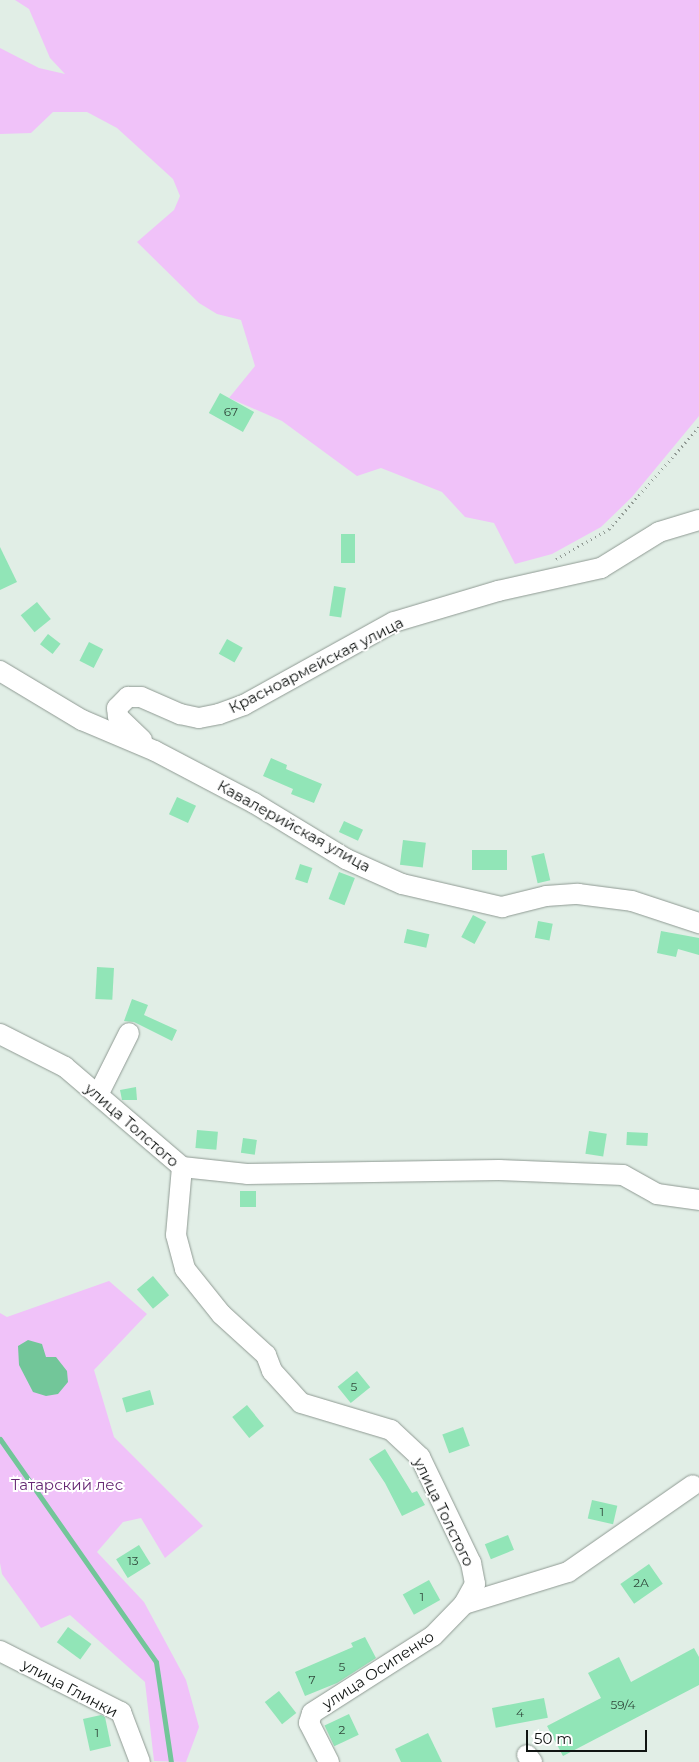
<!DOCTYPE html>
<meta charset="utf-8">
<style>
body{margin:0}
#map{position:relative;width:699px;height:1762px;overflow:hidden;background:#e1eee6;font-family:Montserrat,sans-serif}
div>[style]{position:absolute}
.green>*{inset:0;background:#f0c2f9}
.water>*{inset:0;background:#72c699}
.stream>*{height:5px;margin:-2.5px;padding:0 2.5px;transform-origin:2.5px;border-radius:2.5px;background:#72c699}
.building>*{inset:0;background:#91e5b7;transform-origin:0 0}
.path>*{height:3px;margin-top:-1.5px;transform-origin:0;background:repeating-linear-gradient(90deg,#919a94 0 1px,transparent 0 5px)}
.roads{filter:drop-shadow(0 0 1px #8f9a93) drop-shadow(0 0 1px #8f9a93)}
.minor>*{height:20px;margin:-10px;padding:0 10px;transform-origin:10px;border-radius:10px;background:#fff}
span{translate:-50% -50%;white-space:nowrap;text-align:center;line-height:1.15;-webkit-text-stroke:4px #fff;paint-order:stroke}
.number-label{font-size:12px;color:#30483b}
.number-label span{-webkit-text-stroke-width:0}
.street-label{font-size:15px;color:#101412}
.park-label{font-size:15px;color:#672974}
.scale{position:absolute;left:526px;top:1730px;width:121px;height:22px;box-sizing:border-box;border:2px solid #101412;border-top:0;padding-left:6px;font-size:15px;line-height:18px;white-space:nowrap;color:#101412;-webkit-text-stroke:4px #fff;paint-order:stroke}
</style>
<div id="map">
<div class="green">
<div style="clip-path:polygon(15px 0,699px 0,699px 416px,632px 497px,601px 527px,552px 554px,515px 564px,494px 523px,465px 517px,442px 492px,381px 468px,357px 476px,282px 421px,229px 398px,255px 366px,241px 320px,217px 314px,199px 303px,137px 242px,174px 210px,180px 196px,173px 179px,117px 128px,87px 112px,53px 112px,31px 133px,0 134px,0 48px,39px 68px,65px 74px,50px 58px,29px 9px)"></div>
<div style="clip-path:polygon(109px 1281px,147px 1314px,94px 1370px,114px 1437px,203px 1526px,165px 1558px,141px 1518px,123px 1522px,97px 1552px,144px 1602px,186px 1680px,199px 1727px,186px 1762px,154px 1761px,145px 1682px,70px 1615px,41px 1628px,2px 1574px,0 1563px,0 1313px,7px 1317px)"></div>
</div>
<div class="water">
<div style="clip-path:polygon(28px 1340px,42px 1344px,46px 1357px,56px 1357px,67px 1371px,68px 1382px,58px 1394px,46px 1396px,33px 1392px,19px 1365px,18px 1346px)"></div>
</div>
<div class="stream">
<div style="left:0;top:1439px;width:272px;rotate:55deg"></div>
<div style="left:156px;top:1662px;width:101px;rotate:81.5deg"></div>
</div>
<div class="building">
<div style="left:220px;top:393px;width:39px;height:23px;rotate:29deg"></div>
<div style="left:341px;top:534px;width:14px;height:29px"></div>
<div style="clip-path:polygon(0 547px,17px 582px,0 590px)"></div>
<div style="left:334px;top:586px;width:12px;height:30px;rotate:9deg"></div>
<div style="left:37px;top:602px;width:22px;height:21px;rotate:51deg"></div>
<div style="left:48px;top:634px;width:16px;height:13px;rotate:38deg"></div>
<div style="left:227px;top:639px;width:18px;height:17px;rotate:29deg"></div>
<div style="left:89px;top:642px;width:16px;height:21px;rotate:27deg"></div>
<div style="clip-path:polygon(271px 758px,287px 765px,286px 769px,322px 784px,314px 803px,291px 794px,293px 789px,263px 776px)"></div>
<div style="left:177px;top:797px;width:21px;height:19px;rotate:25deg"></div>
<div style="left:344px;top:821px;width:21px;height:12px;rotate:25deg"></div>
<div style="left:403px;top:840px;width:23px;height:25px;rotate:7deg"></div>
<div style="left:472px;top:850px;width:35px;height:20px"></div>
<div style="left:544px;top:853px;width:28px;height:13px;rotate:77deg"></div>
<div style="left:300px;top:864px;width:13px;height:16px;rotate:18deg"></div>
<div style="left:339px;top:872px;width:17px;height:29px;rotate:21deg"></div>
<div style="left:473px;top:915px;width:15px;height:25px;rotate:28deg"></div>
<div style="left:538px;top:921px;width:15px;height:17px;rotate:11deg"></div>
<div style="left:407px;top:929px;width:23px;height:14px;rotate:13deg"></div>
<div style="clip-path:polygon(661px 931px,699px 938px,699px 955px,678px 949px,676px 957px,657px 953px)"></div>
<div style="left:97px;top:967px;width:17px;height:32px;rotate:3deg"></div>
<div style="clip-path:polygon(132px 999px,148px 1005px,144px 1015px,177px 1030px,172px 1041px,134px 1022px,124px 1021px)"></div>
<div style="clip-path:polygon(136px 1087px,137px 1100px,122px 1100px,120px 1090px)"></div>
<div style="left:197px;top:1130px;width:21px;height:18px;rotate:5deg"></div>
<div style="left:589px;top:1131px;width:18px;height:23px;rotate:9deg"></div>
<div style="left:627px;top:1132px;width:21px;height:13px;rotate:3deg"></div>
<div style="left:243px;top:1138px;width:14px;height:15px;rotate:8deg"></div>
<div style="left:240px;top:1191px;width:16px;height:16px"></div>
<div style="left:153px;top:1276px;width:25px;height:21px;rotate:50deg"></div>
<div style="left:357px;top:1371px;width:21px;height:25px;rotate:51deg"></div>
<div style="left:150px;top:1390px;width:15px;height:29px;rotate:74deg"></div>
<div style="left:247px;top:1405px;width:27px;height:19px;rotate:51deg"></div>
<div style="left:463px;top:1427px;width:20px;height:22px;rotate:70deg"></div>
<div style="clip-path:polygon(385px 1449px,412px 1493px,417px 1491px,425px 1505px,402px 1516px,385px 1483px,369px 1459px)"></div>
<div style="left:592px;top:1500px;width:26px;height:19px;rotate:13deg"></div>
<div style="left:508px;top:1535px;width:16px;height:25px;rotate:68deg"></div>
<div style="left:139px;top:1545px;width:22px;height:27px;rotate:58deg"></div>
<div style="left:649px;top:1564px;width:24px;height:35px;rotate:55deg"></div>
<div style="left:429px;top:1580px;width:23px;height:30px;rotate:61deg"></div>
<div style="left:68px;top:1627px;width:29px;height:19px;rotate:36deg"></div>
<div style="clip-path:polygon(365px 1637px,376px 1658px,337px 1683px,305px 1696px,295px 1672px,353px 1647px,351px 1643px)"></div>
<div style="clip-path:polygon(694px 1648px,699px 1657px,699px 1685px,563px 1756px,547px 1726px,601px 1698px,588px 1673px,619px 1657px,631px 1682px)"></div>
<div style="left:279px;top:1691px;width:28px;height:18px;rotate:52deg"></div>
<div style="left:544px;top:1698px;width:20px;height:53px;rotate:79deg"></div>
<div style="left:349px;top:1714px;width:23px;height:27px;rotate:65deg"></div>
<div style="clip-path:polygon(101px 1715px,105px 1717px,111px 1746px,90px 1751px,83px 1719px)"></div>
<div style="clip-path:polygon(428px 1733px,442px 1762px,401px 1762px,395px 1749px)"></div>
</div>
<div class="path">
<div style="left:556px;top:559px;width:61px;rotate:-29.5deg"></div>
<div style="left:609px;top:529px;width:136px;rotate:-48.6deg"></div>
</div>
<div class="roads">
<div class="minor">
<div style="left:0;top:671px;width:96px;rotate:30.9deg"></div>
<div style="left:82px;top:720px;width:79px;rotate:23deg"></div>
<div style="left:155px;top:751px;width:112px;rotate:27.7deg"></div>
<div style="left:254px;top:803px;width:108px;rotate:31.3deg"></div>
<div style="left:346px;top:859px;width:61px;rotate:24.1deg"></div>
<div style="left:402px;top:884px;width:103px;rotate:13deg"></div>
<div style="left:502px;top:907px;width:45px;rotate:-14deg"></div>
<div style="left:546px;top:896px;width:32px;rotate:-4deg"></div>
<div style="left:578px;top:894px;width:54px;rotate:7.4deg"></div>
<div style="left:632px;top:901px;width:71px;rotate:18.2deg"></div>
<div style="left:142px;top:740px;width:33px;rotate:-136deg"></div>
<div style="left:118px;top:717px;width:9px;rotate:-96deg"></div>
<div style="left:117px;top:708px;width:16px;rotate:-45deg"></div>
<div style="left:128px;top:697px;width:13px"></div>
<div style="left:141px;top:697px;width:43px;rotate:23.6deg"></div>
<div style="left:180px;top:714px;width:19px;rotate:12deg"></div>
<div style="left:199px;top:718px;width:20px;rotate:-11deg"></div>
<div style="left:219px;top:714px;width:27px;rotate:-20deg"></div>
<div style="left:244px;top:705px;width:171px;rotate:-29deg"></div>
<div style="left:394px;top:622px;width:109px;rotate:-16.6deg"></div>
<div style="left:498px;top:591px;width:106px;rotate:-12.6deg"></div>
<div style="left:601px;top:568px;width:68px;rotate:-31.8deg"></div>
<div style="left:659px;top:532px;width:42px;rotate:-16.7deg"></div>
<div style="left:0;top:1034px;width:73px;rotate:26.9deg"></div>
<div style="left:65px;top:1067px;width:154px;rotate:40.5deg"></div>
<div style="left:98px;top:1095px;width:69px;rotate:-63.4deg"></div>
<div style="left:182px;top:1167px;width:68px;rotate:95deg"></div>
<div style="left:176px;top:1235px;width:35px;rotate:75deg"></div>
<div style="left:185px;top:1269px;width:58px;rotate:51.3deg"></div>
<div style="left:221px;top:1314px;width:61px;rotate:42.3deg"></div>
<div style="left:266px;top:1355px;width:17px;rotate:69deg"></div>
<div style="left:272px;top:1371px;width:43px;rotate:47.8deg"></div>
<div style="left:301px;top:1403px;width:94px;rotate:16.7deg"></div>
<div style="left:391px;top:1430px;width:40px;rotate:43deg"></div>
<div style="left:420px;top:1457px;width:118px;rotate:64.3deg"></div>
<div style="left:471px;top:1563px;width:21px;rotate:79deg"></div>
<div style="left:475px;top:1584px;width:23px;rotate:119deg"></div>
<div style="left:182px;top:1167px;width:65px;rotate:6.1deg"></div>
<div style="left:247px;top:1174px;width:252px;rotate:-0.9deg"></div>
<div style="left:499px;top:1170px;width:124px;rotate:2.3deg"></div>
<div style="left:623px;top:1175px;width:39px;rotate:29deg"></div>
<div style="left:657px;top:1194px;width:42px;rotate:8.1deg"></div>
<div style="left:0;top:1651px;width:136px;rotate:26.8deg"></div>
<div style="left:121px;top:1712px;width:53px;rotate:69.2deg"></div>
<div style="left:527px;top:1755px;width:9px;rotate:54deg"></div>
<div style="left:329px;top:1762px;width:44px;rotate:-117.1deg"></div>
<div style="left:309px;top:1723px;width:10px;rotate:-73deg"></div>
<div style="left:312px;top:1713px;width:143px;rotate:-32.5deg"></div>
<div style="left:433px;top:1636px;width:45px;rotate:-45.9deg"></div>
<div style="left:464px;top:1604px;width:109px;rotate:-17.1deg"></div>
<div style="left:568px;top:1572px;width:152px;rotate:-34.8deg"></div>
</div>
</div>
<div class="number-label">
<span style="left:231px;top:412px">67</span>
<span style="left:354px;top:1387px">5</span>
<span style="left:602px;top:1512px">1</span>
<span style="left:133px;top:1561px">13</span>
<span style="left:641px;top:1583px">2А</span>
<span style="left:422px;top:1597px">1</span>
<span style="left:342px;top:1667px">5</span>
<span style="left:312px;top:1680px">7</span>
<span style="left:623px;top:1705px">59/4</span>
<span style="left:520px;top:1713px">4</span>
<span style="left:342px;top:1730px">2</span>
<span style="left:97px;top:1733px">1</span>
</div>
<div class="street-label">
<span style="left:316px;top:665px;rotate:-27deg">Красноармейская улица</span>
<span style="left:294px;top:826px;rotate:29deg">Кавалерийская улица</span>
<span style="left:132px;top:1125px;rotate:41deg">улица Толстого</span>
<span style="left:444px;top:1512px;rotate:64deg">улица Толстого</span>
<span style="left:378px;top:1670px;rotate:-33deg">улица Осипенко</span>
<span style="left:70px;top:1688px;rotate:28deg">улица Глинки</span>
</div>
<div class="park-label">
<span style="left:67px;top:1485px">Татарский лес</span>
</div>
<div class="scale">50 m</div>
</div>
